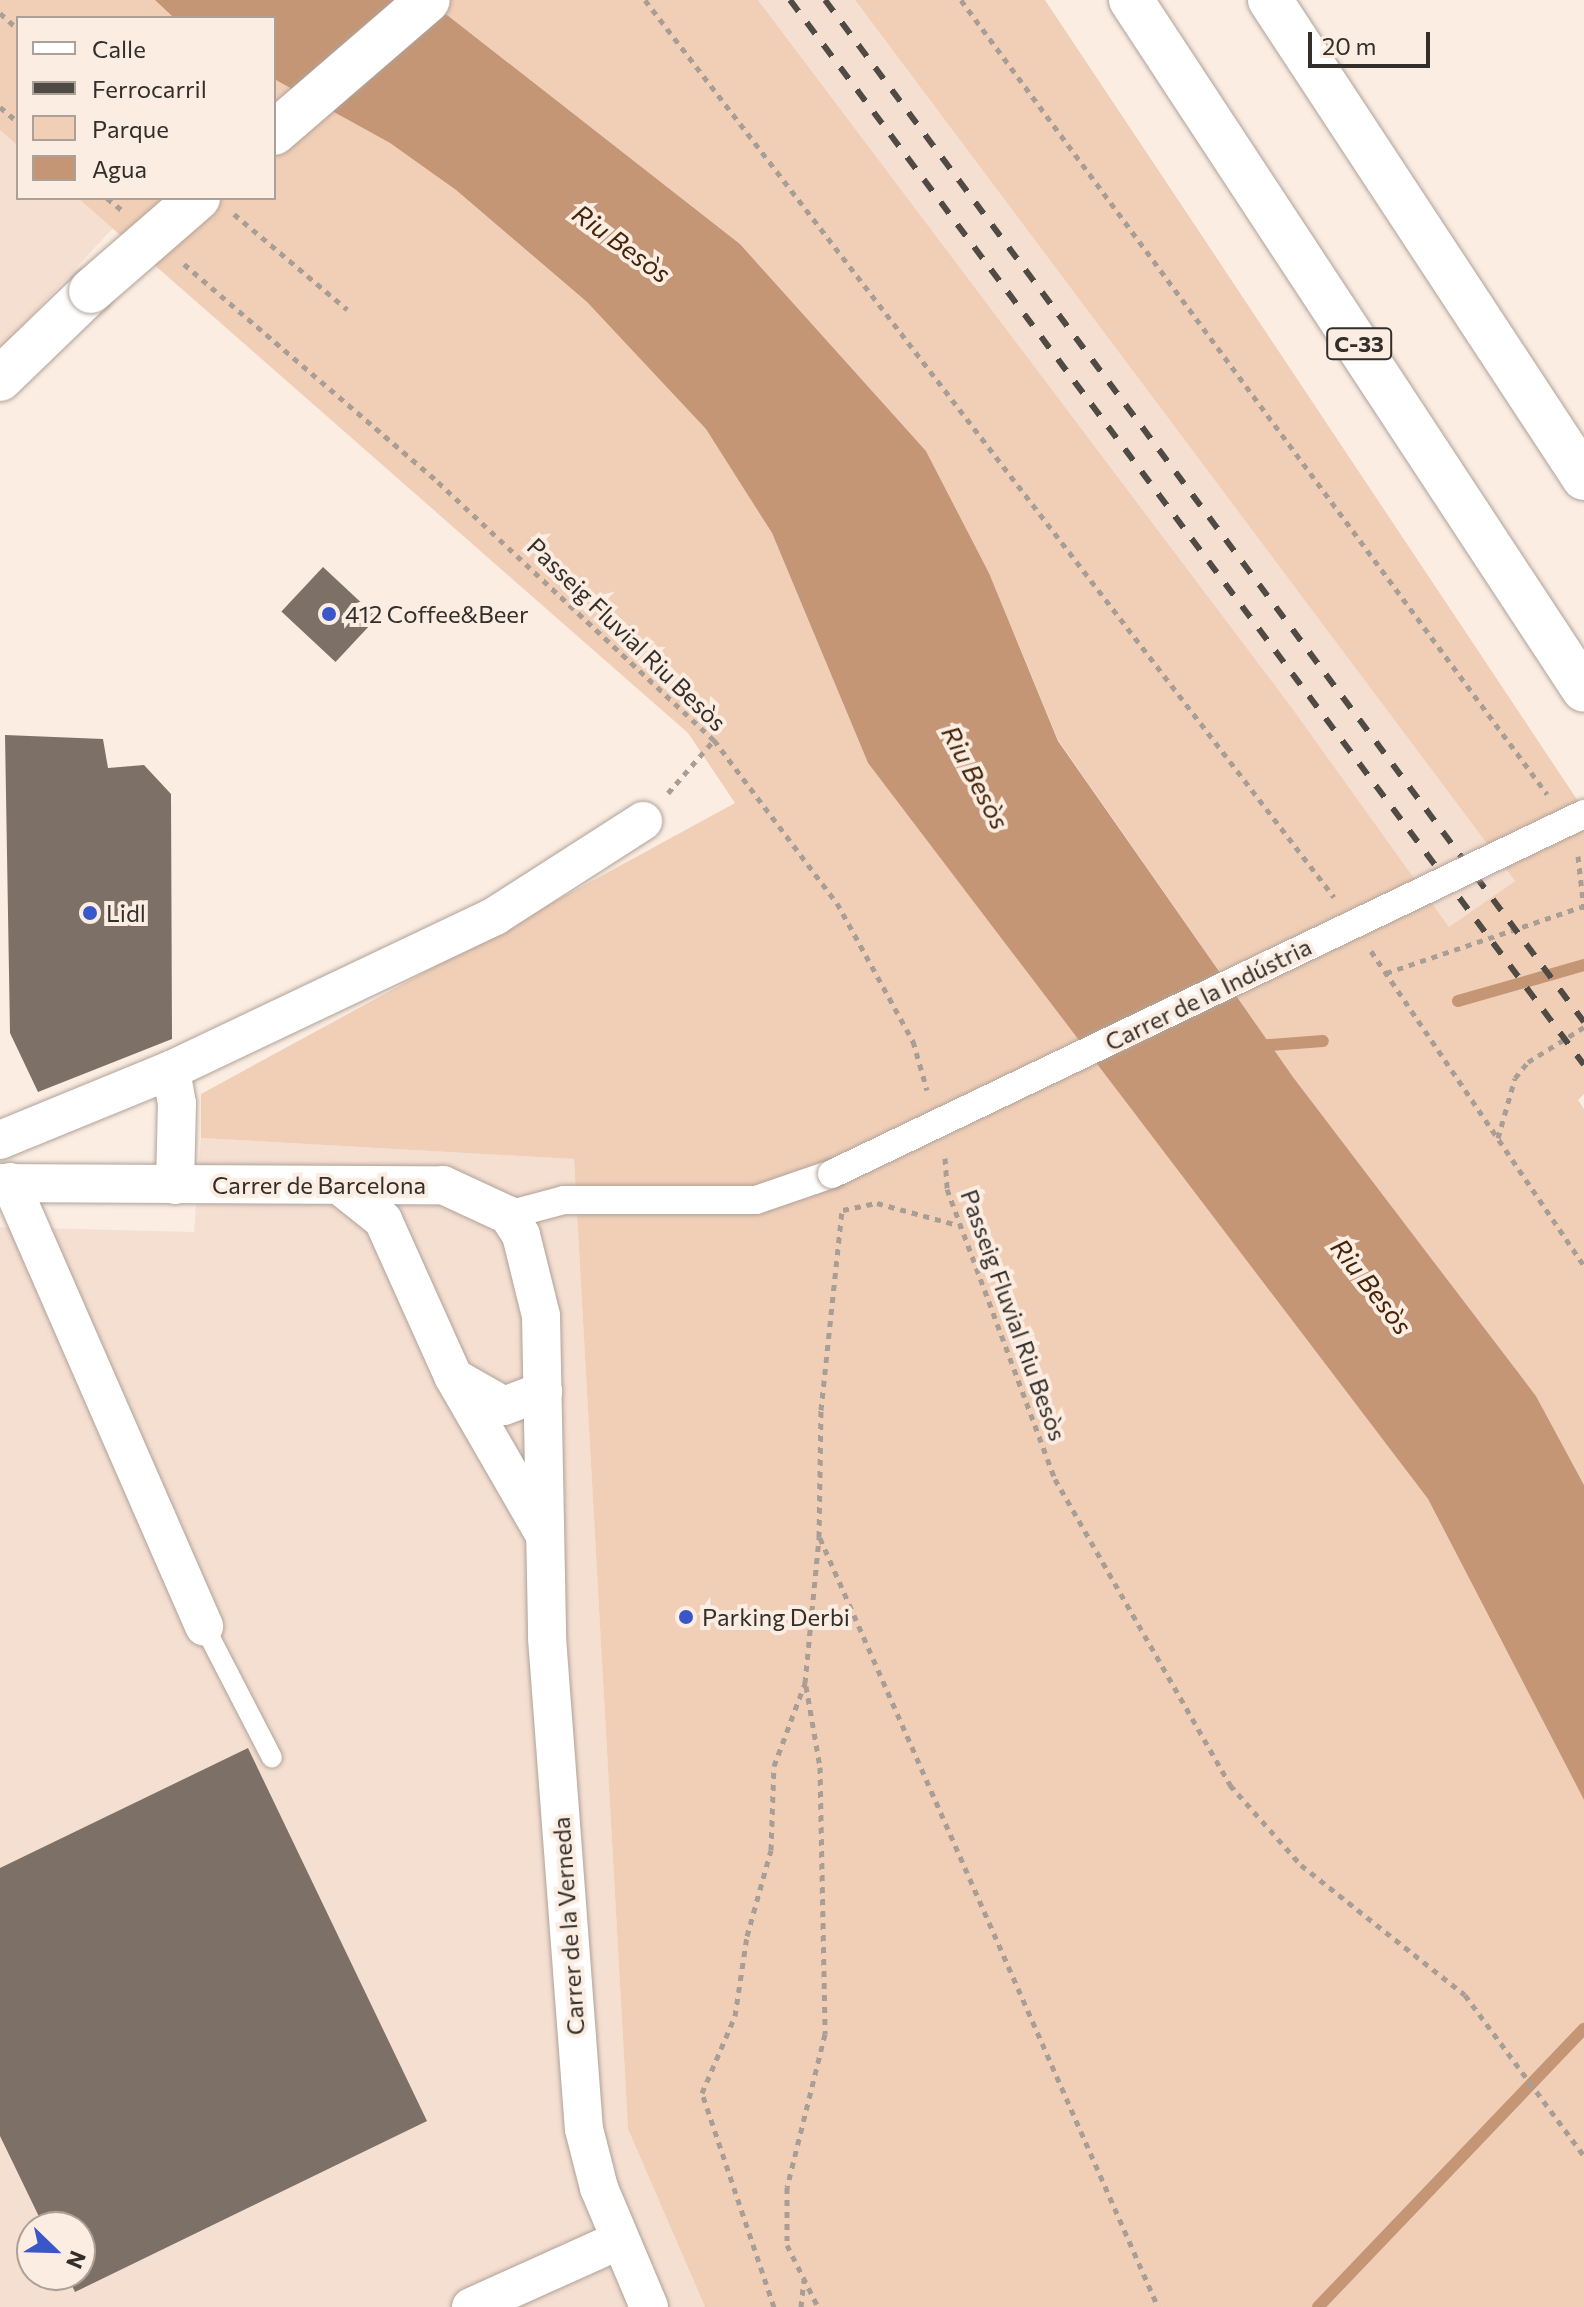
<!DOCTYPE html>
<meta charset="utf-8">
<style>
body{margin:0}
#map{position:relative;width:1584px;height:2307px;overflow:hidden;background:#fbede2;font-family:Commissioner,sans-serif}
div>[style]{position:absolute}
.built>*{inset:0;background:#f5dfd1}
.green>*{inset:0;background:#f1cfb7}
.water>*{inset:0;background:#c49675}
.stream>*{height:12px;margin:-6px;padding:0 6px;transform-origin:6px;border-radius:6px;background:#c49675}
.building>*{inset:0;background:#7d7067;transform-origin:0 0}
.path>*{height:5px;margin-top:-2.5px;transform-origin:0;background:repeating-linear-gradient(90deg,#a89e96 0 6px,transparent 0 12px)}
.roads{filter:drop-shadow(0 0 2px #b0a299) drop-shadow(0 0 2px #b0a299)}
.service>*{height:20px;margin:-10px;padding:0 10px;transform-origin:10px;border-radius:10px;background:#fff}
.pedestrian>*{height:28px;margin:-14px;padding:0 14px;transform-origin:14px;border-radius:14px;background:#fff}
.minor>*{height:38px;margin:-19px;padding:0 19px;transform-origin:19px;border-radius:19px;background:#fff}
.tertiary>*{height:44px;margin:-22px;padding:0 22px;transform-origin:22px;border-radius:22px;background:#fff}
.motorway>*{height:44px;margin:-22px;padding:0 22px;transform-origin:22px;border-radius:22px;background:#fff}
.rail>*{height:6px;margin-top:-3px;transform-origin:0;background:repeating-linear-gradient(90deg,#504a45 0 14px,transparent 0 28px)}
.bridges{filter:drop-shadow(0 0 2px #b0a299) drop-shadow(0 0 2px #b0a299)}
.pedestrian-bridge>*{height:28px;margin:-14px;padding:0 14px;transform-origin:14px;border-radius:14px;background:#fff}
.tertiary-bridge>*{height:44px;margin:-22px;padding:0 22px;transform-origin:22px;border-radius:22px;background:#fff}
.dots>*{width:22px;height:22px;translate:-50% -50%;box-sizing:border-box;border:4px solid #fbede2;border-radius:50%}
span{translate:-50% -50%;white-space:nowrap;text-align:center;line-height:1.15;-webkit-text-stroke:8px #fbede2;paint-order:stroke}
.shield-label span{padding:2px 6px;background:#fbede2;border:2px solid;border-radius:6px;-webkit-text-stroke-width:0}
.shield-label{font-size:22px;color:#332e2a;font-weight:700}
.poi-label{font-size:24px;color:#332e2a}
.left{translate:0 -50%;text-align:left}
.street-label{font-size:24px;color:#332e2a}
.water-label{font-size:26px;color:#442509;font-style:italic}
.legend{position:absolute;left:16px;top:16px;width:260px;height:184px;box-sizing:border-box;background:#fbede2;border:2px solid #aba198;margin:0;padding:10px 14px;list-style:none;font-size:24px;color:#332e2a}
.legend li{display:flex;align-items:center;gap:16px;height:40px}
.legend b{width:40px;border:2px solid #aba198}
.north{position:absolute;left:16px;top:2211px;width:80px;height:80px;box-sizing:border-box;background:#fbede2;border:2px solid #aba198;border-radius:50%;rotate:113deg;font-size:22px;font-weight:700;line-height:32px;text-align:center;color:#332e2a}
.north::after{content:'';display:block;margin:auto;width:28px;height:36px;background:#3957c9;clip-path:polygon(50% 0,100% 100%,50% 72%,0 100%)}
.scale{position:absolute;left:1308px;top:32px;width:122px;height:36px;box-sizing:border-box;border:4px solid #332e2a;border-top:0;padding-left:10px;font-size:24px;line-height:28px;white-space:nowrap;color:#332e2a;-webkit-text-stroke:6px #fbede2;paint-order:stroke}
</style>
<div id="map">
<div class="built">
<div style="clip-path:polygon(758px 0,855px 0,1515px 881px,1449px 927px,1292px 708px)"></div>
<div style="clip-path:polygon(0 130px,18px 146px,18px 198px,78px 198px,113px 228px,0 350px)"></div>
<div style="clip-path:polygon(evenodd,201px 1138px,574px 1159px,628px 2129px,705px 2307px,0 2307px,0 1227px,194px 1232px,201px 1138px,32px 2227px,80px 2227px,80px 2275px,32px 2275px,32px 2227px)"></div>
</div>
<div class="green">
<div style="clip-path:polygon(0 0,155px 0,174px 18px,18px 18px,18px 146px,0 130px)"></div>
<div style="clip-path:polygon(428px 0,758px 0,1292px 708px,1449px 927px,1515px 881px,855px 0,1045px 0,1584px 810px,1584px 1094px,1578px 1100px,1584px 1109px,1584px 1485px,1536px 1396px,1293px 1077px,1058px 740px,989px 573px,926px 451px,740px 244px)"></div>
<div style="clip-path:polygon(274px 79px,390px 143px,456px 190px,587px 302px,707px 429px,772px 533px,868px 763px,1428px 1499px,1584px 1800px,1584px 2307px,705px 2307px,628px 2129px,574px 1159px,201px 1138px,201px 1094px,735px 803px,688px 733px,78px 198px,274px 198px)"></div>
</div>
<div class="water">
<div style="clip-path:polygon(155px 0,428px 0,740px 244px,926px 451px,989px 573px,1058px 741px,1293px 1077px,1536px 1396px,1584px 1485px,1584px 1800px,1428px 1499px,868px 763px,772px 533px,706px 429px,587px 302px,456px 190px,390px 143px,274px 79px,274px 18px,174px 18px)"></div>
</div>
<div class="stream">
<div style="left:1458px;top:1001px;width:131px;rotate:-15.9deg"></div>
<div style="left:1255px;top:1046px;width:68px;rotate:-4.2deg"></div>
<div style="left:1318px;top:2307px;width:385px;rotate:-46.3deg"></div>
</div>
<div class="building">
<div style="left:323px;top:567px;width:74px;height:61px;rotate:43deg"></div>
<div style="clip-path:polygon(5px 735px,103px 739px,108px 768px,144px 765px,171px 794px,172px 1039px,38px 1092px,10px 1033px)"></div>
<div style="clip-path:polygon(248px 1748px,427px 2121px,75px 2292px,67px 2275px,80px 2275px,80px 2227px,44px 2227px,0 2136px,0 1868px)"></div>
</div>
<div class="path">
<div style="left:645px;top:0;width:1131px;rotate:52.47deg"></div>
<div style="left:961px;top:0;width:987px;rotate:53.57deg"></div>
<div style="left:0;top:13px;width:24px;rotate:42deg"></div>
<div style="left:0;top:107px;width:23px;rotate:40deg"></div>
<div style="left:107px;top:198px;width:19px;rotate:39deg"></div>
<div style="left:234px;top:214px;width:148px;rotate:40.1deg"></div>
<div style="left:184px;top:264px;width:335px;rotate:40.6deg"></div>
<div style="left:438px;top:482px;width:378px;rotate:43.1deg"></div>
<div style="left:714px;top:740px;width:204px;rotate:53deg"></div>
<div style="left:837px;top:903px;width:158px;rotate:61.2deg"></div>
<div style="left:913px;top:1041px;width:51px;rotate:74.1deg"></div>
<div style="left:668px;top:793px;width:70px;rotate:-49deg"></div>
<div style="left:1578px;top:856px;width:54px;rotate:83.7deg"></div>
<div style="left:1371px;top:951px;width:380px;rotate:55.9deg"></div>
<div style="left:1386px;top:973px;width:206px;rotate:-18.7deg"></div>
<div style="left:1498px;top:1138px;width:62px;rotate:-74.2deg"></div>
<div style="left:1515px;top:1078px;width:21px;rotate:-51deg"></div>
<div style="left:1528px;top:1062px;width:66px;rotate:-32deg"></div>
<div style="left:945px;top:1158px;width:31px;rotate:86deg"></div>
<div style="left:947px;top:1189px;width:309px;rotate:69.6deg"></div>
<div style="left:1055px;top:1479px;width:353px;rotate:60.2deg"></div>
<div style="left:1230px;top:1785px;width:107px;rotate:48.4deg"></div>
<div style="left:1301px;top:1865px;width:209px;rotate:38.4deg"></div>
<div style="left:1465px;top:1995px;width:200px;rotate:53.5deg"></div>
<div style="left:843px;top:1210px;width:35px;rotate:-12deg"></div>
<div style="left:877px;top:1203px;width:87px;rotate:15.3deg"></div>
<div style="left:820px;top:1538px;width:840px;rotate:66.27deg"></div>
<div style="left:806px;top:1686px;width:82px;rotate:80.2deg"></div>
<div style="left:820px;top:1767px;width:267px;rotate:88.9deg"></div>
<div style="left:825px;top:2034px;width:158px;rotate:103.9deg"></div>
<div style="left:787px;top:2187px;width:58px;rotate:90deg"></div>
<div style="left:787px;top:2245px;width:69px;rotate:63.4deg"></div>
<div style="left:774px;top:2307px;width:226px;rotate:-108.6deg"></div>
<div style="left:702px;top:2093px;width:84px;rotate:-66.8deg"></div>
<div style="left:735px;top:2016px;width:81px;rotate:-81.5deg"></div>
<div style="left:747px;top:1936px;width:89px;rotate:-74.4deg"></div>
<div style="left:771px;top:1850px;width:84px;rotate:-88deg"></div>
<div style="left:774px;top:1766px;width:89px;rotate:-69.5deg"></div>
<div style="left:805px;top:1683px;width:147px;rotate:-84.5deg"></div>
<div style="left:819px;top:1537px;width:127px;rotate:-89.1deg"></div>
<div style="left:821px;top:1410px;width:201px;rotate:-84deg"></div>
<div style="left:801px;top:2307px;width:27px;rotate:-84deg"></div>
</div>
<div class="roads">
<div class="service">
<div style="left:204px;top:1626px;width:148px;rotate:62.7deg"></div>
</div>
<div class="pedestrian">
<div style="left:508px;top:1215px;width:58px;rotate:-15deg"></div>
<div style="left:564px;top:1200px;width:192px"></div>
<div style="left:756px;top:1200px;width:80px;rotate:-18.9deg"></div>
</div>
<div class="minor">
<div style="left:171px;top:1070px;width:34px;rotate:80deg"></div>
<div style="left:177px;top:1103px;width:82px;rotate:91.4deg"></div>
<div style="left:0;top:1140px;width:185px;rotate:-22.3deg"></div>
<div style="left:171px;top:1070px;width:359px;rotate:-25.4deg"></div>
<div style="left:495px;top:916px;width:176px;rotate:-32.7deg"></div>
<div style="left:10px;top:1182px;width:485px;rotate:66.4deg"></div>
<div style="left:0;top:1183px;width:443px;rotate:0.3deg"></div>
<div style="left:443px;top:1185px;width:72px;rotate:24.8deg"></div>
<div style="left:508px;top:1215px;width:24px;rotate:57deg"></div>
<div style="left:521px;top:1235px;width:83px;rotate:76.1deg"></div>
<div style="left:541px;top:1316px;width:322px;rotate:88.9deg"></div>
<div style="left:547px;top:1638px;width:492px;rotate:85.7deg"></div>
<div style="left:584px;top:2129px;width:61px;rotate:75.7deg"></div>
<div style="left:599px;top:2188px;width:129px;rotate:67.2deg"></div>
<div style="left:344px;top:1189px;width:50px;rotate:38.5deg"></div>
<div style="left:383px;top:1220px;width:171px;rotate:65.8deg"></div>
<div style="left:453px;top:1376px;width:180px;rotate:60deg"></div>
<div style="left:455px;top:1378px;width:56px;rotate:29.7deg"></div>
<div style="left:504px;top:1406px;width:42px;rotate:-21deg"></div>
<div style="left:471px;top:2307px;width:163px;rotate:-24.2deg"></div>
</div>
<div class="tertiary">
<div style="left:274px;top:133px;width:203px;rotate:-40.8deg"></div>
<div style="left:0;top:379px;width:127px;rotate:-44deg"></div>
</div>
<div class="motorway">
<div style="left:1131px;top:0;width:825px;rotate:56.71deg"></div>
<div style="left:1270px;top:0;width:572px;rotate:56.7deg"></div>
</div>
</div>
<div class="rail">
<div style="left:790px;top:0;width:1328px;rotate:53.29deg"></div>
<div style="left:825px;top:0;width:1273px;rotate:53.4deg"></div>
</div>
<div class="bridges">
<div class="pedestrian-bridge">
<div style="left:832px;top:1174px;width:834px;rotate:-25.58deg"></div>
</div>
<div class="tertiary-bridge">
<div style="left:91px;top:291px;width:142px;rotate:-41deg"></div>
</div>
</div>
<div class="dots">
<div style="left:329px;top:614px;background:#3957c9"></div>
<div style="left:90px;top:913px;background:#3957c9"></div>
<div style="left:686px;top:1617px;background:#3957c9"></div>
</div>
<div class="shield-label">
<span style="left:1359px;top:344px">C-33</span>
</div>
<div class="poi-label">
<span class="left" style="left:345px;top:614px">412 Coffee&amp;Beer</span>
<span class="left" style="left:106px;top:913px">Lidl</span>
<span class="left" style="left:702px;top:1617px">Parking Derbi</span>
</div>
<div class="street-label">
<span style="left:627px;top:634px;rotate:44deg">Passeig Fluvial Riu Besòs</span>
<span style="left:1208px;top:994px;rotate:-26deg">Carrer de la Indústria</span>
<span style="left:319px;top:1185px">Carrer de Barcelona</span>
<span style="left:1014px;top:1315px;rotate:70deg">Passeig Fluvial Riu Besòs</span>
<span style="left:568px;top:1926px;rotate:-94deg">Carrer de la Verneda</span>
</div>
<div class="water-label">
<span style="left:622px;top:243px;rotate:36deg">Riu Besòs</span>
<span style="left:976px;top:777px;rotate:62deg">Riu Besòs</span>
<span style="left:1372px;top:1286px;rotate:52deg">Riu Besòs</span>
</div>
<ul class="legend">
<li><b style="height:10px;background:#fff"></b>Calle</li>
<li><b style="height:10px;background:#504a45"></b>Ferrocarril</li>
<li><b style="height:22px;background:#f1cfb7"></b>Parque</li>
<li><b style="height:22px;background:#c49675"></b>Agua</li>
</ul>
<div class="north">N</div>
<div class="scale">20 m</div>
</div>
